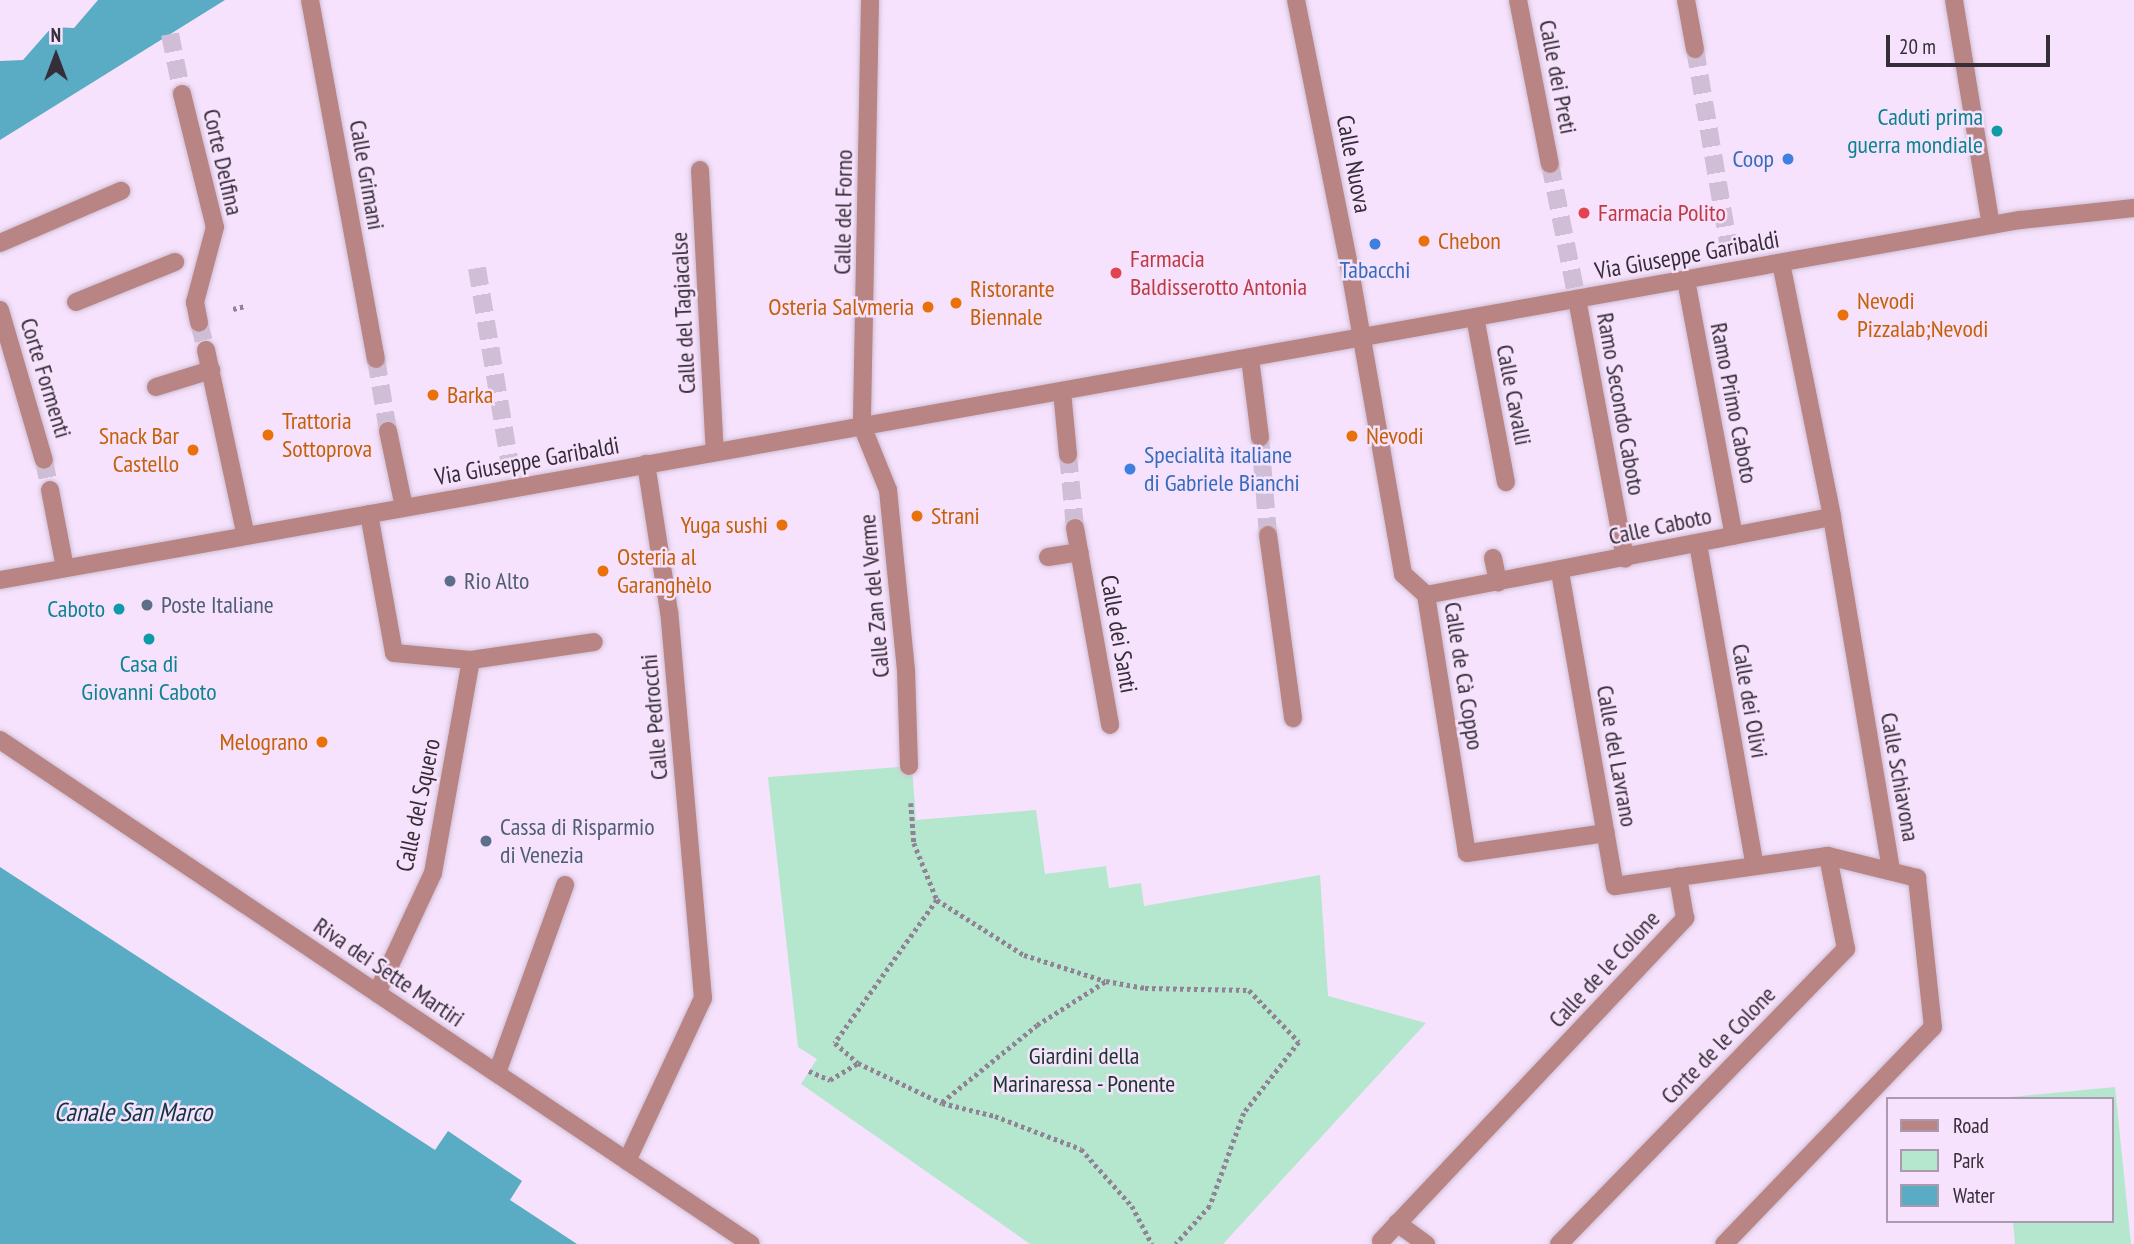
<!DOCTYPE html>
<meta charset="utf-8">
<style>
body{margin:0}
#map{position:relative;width:2134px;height:1244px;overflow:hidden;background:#f6e2fc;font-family:"PT Sans Narrow",sans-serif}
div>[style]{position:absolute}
.green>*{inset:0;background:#b5e7cf}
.water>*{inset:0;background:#5aabc4}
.minor-tunnel>*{height:18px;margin-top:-9px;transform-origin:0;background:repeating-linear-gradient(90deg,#cfbed5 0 18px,transparent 0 27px)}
.path>*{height:4.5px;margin-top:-2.25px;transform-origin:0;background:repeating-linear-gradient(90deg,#918395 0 3.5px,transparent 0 7px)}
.roads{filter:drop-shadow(0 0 2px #cfbed5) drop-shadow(0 0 2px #cfbed5)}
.minor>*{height:18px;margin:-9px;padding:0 9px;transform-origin:9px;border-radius:9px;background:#b98484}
.dots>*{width:19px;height:19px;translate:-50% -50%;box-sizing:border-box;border:4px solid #f6e2fc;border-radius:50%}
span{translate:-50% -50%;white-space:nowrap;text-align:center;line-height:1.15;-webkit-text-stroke:5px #f6e2fc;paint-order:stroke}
.street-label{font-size:24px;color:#352d37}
.culture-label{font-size:24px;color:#0d838f}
.right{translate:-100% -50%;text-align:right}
.shop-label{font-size:24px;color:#366cbe}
.left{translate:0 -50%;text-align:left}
.health-label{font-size:24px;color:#be3a42}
.food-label{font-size:24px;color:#c56008}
.service-label{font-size:24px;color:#4e5e75}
.park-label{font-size:24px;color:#17382b}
.water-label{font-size:26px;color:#103741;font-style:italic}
.legend{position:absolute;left:1886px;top:1097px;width:228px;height:126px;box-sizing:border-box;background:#f6e2fc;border:2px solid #a99aad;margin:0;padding:9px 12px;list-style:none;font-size:21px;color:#352d37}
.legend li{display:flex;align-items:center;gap:14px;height:35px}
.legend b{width:35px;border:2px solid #a99aad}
.north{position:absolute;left:21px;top:21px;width:70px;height:70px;-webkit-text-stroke:5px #f6e2fc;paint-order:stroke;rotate:0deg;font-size:19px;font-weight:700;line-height:28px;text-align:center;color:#352d37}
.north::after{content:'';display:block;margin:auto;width:24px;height:32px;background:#352d37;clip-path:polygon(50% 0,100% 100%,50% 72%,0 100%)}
.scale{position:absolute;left:1886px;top:35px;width:164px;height:32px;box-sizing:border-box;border:4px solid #352d37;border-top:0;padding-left:9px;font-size:21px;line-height:24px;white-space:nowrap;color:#352d37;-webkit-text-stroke:5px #f6e2fc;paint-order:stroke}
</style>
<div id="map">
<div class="green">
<div style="clip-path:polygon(912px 766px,916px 820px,1036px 810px,1045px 874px,1106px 866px,1109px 888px,1141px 883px,1144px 906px,1320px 875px,1328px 996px,1426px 1023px,1223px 1244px,1030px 1244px,801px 1084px,817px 1059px,798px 1047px,768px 777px)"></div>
<div style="clip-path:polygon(2115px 1087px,2131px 1244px,2015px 1244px,2013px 1221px,2111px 1221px,2111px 1099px,2001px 1098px)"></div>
</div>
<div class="water">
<div style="clip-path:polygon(98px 0,225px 0,0 140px,0 61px,23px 60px,52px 27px,74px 28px)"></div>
<div style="clip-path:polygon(0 867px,435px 1150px,448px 1131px,522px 1181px,510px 1200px,577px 1244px,0 1244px)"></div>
</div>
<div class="minor-tunnel">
<div style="left:170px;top:34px;width:61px;rotate:78.7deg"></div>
<div style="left:1695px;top:49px;width:225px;rotate:80.3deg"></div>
<div style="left:1550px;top:164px;width:138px;rotate:78.7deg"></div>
<div style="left:477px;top:268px;width:223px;rotate:80.5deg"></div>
<div style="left:199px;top:323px;width:28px;rotate:75deg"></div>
<div style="left:376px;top:359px;width:73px;rotate:80.5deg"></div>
<div style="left:1260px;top:437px;width:98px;rotate:85.3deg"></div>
<div style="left:1068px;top:455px;width:73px;rotate:84.5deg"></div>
<div style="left:44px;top:460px;width:31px;rotate:79deg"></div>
</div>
<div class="path">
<div style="left:233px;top:309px;width:12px;rotate:-14deg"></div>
<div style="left:911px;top:803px;width:40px;rotate:85.7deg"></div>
<div style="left:914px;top:843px;width:61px;rotate:68deg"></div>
<div style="left:937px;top:900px;width:176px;rotate:125.5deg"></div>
<div style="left:835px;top:1043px;width:30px;rotate:41deg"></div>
<div style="left:858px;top:1063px;width:93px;rotate:25.5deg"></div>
<div style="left:942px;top:1103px;width:55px;rotate:13.8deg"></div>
<div style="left:995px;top:1116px;width:92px;rotate:21deg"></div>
<div style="left:1081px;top:1149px;width:76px;rotate:48.2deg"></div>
<div style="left:1132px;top:1206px;width:43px;rotate:62.2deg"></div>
<div style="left:937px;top:900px;width:103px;rotate:32.3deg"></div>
<div style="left:1024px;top:955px;width:85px;rotate:17.8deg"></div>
<div style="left:809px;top:1071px;width:23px;rotate:23deg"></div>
<div style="left:830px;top:1080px;width:33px;rotate:-31deg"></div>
<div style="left:942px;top:1102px;width:122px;rotate:-39deg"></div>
<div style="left:1037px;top:1025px;width:82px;rotate:-32.5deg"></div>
<div style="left:1106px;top:981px;width:40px;rotate:10deg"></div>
<div style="left:1145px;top:988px;width:104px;rotate:1.1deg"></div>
<div style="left:1249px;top:990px;width:72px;rotate:46.1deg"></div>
<div style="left:1299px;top:1042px;width:90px;rotate:127.8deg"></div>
<div style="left:1244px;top:1113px;width:99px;rotate:110.1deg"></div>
<div style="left:1210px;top:1206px;width:51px;rotate:131.8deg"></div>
</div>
<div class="roads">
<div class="minor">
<div style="left:310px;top:0;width:365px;rotate:79.6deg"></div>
<div style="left:870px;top:0;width:426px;rotate:91.1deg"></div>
<div style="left:862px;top:426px;width:69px;rotate:67.9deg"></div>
<div style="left:888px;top:490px;width:181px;rotate:84.3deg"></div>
<div style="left:906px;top:670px;width:96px;rotate:88.2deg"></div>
<div style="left:1296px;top:0;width:275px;rotate:78.7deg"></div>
<div style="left:1350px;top:270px;width:309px;rotate:80.1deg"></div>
<div style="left:1403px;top:574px;width:31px;rotate:42deg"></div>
<div style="left:1426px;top:595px;width:261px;rotate:81deg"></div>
<div style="left:1467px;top:853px;width:140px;rotate:-8.2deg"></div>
<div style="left:1518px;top:0;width:167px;rotate:79deg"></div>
<div style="left:1686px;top:0;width:50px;rotate:79.6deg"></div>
<div style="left:1954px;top:0;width:228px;rotate:80.7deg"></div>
<div style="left:182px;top:94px;width:137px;rotate:76.1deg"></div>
<div style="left:215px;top:227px;width:78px;rotate:104.9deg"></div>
<div style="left:195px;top:302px;width:21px;rotate:79deg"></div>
<div style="left:700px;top:170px;width:282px;rotate:87deg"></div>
<div style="left:0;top:243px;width:132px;rotate:-23.3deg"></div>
<div style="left:1781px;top:263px;width:259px;rotate:78.6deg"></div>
<div style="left:1832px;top:517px;width:358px;rotate:80.5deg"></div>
<div style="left:1686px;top:280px;width:260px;rotate:79.4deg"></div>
<div style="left:1577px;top:299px;width:264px;rotate:79.5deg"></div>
<div style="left:76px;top:302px;width:107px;rotate:-22deg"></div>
<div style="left:0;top:310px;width:156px;rotate:73.7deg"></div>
<div style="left:1475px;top:317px;width:168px;rotate:79.4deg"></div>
<div style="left:206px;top:350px;width:190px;rotate:77.9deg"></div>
<div style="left:1250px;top:358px;width:80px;rotate:82.8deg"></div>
<div style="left:156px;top:387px;width:58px;rotate:-17.2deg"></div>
<div style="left:1062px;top:391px;width:64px;rotate:84.6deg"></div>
<div style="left:388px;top:431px;width:78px;rotate:78.1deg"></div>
<div style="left:50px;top:490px;width:79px;rotate:79.1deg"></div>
<div style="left:369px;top:514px;width:141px;rotate:79.8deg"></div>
<div style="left:394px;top:653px;width:77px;rotate:5.2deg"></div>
<div style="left:471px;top:660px;width:124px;rotate:-8.3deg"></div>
<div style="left:1075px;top:528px;width:200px;rotate:79.9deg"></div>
<div style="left:1268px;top:535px;width:185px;rotate:82.2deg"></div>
<div style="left:1698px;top:544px;width:327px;rotate:80deg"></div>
<div style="left:1048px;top:557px;width:32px;rotate:-9deg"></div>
<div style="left:1493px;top:558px;width:25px;rotate:78deg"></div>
<div style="left:1560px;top:572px;width:319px;rotate:80.1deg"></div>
<div style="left:1615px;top:886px;width:64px;rotate:-8.1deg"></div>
<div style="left:0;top:580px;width:2052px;rotate:-10.11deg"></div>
<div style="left:2020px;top:220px;width:115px;rotate:-6deg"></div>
<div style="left:1426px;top:595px;width:413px;rotate:-10.9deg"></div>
<div style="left:0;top:740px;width:904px;rotate:33.87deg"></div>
<div style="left:377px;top:993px;width:132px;rotate:-65deg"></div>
<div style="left:433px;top:873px;width:216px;rotate:-79.9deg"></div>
<div style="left:497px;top:1073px;width:200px;rotate:-70.1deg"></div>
<div style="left:627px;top:1161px;width:180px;rotate:-65deg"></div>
<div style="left:703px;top:998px;width:387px;rotate:-95deg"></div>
<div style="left:669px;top:612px;width:150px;rotate:-98.8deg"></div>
<div style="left:1397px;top:1223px;width:36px;rotate:36deg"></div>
<div style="left:1381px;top:1241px;width:444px;rotate:-46.7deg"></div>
<div style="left:1685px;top:918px;width:42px;rotate:-99.7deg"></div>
<div style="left:1678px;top:877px;width:151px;rotate:-8deg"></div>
<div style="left:1828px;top:856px;width:92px;rotate:13.9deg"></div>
<div style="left:1917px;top:878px;width:150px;rotate:83.9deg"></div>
<div style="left:1933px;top:1027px;width:301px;rotate:133.9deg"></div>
<div style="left:1559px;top:1244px;width:412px;rotate:-45.8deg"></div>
<div style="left:1846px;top:949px;width:95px;rotate:-101deg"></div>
</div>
</div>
<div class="dots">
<div style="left:1997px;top:131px;background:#0f9aa8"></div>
<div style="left:1788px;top:159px;background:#3f7fe0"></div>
<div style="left:1584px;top:213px;background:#e0444e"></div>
<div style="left:1424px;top:241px;background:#e8710a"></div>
<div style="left:1375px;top:244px;background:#3f7fe0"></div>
<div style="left:1116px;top:273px;background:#e0444e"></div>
<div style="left:956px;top:303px;background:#e8710a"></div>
<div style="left:928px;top:307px;background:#e8710a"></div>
<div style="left:1843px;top:315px;background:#e8710a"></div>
<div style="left:433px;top:395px;background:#e8710a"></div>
<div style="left:268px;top:435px;background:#e8710a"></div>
<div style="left:1352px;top:436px;background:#e8710a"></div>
<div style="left:193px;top:450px;background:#e8710a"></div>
<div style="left:1130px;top:469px;background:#3f7fe0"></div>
<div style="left:917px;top:516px;background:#e8710a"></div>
<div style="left:782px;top:525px;background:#e8710a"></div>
<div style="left:603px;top:571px;background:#e8710a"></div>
<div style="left:450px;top:581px;background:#5c6f8a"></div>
<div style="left:147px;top:605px;background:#5c6f8a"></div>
<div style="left:119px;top:609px;background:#0f9aa8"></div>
<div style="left:149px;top:639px;background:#0f9aa8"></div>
<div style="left:322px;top:742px;background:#e8710a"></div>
<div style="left:486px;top:841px;background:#5c6f8a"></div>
</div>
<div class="street-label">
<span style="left:1558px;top:77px;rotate:79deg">Calle dei Preti</span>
<span style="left:223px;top:162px;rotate:77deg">Corte Delfina</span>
<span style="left:1354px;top:164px;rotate:79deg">Calle Nuova</span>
<span style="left:367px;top:175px;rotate:80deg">Calle Grimani</span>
<span style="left:843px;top:212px;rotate:-89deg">Calle del Forno</span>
<span style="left:1687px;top:255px;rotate:-10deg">Via Giuseppe Garibaldi</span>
<span style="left:683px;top:313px;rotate:-93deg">Calle del Tagiacalse</span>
<span style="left:46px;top:378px;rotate:73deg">Corte Formenti</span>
<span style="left:1514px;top:395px;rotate:79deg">Calle Cavalli</span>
<span style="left:1734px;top:403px;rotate:79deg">Ramo Primo Caboto</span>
<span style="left:1621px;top:404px;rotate:80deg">Ramo Secondo Caboto</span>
<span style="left:527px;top:461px;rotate:-10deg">Via Giuseppe Garibaldi</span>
<span style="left:1660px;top:526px;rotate:-12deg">Calle Caboto</span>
<span style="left:874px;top:596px;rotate:-95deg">Calle Zan del Verme</span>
<span style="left:1119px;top:634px;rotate:80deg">Calle dei Santi</span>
<span style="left:1464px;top:676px;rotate:81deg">Calle de Cà Coppo</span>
<span style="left:1750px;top:701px;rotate:80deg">Calle dei Olivi</span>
<span style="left:654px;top:717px;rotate:-95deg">Calle Pedrocchi</span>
<span style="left:1617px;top:756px;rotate:80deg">Calle del Lavrano</span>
<span style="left:1900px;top:777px;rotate:80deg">Calle Schiavona</span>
<span style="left:418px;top:805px;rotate:-78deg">Calle del Squero</span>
<span style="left:1604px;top:969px;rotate:-47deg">Calle de le Colone</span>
<span style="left:389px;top:972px;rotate:34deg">Riva dei Sette Martiri</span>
<span style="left:1718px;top:1045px;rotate:-46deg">Corte de le Colone</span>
</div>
<div class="culture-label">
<span class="right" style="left:1983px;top:131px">Caduti prima<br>guerra mondiale</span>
<span class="right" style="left:105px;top:609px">Caboto</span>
<span style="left:149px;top:678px">Casa di<br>Giovanni Caboto</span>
</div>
<div class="shop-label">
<span class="right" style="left:1774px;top:159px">Coop</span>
<span style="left:1375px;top:270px">Tabacchi</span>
<span class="left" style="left:1144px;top:469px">Specialità italiane<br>di Gabriele Bianchi</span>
</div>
<div class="health-label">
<span class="left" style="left:1598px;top:213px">Farmacia Polito</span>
<span class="left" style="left:1130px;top:273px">Farmacia<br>Baldisserotto Antonia</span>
</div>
<div class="food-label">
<span class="left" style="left:1438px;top:241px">Chebon</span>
<span class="left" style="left:970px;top:303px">Ristorante<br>Biennale</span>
<span class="left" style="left:1857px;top:315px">Nevodi<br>Pizzalab;Nevodi</span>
<span class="right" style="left:914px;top:307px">Osteria Salvmeria</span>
<span class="left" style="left:447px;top:395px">Barka</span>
<span class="left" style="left:282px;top:435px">Trattoria<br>Sottoprova</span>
<span class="right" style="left:179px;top:450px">Snack Bar<br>Castello</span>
<span class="left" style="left:1366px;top:436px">Nevodi</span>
<span class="left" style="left:931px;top:516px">Strani</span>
<span class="right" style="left:768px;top:525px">Yuga sushi</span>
<span class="left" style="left:617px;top:571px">Osteria al<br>Garanghèlo</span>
<span class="right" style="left:308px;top:742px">Melograno</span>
</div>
<div class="service-label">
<span class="left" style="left:464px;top:581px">Rio Alto</span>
<span class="left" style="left:161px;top:605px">Poste Italiane</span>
<span class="left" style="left:500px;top:841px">Cassa di Risparmio<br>di Venezia</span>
</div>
<div class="park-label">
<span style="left:1084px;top:1070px">Giardini della<br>Marinaressa - Ponente</span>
</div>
<div class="water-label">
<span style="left:133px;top:1112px">Canale San Marco</span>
</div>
<ul class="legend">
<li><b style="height:9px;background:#b98484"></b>Road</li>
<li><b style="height:19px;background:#b5e7cf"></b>Park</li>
<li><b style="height:19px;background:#5aabc4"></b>Water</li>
</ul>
<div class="north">N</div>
<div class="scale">20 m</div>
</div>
